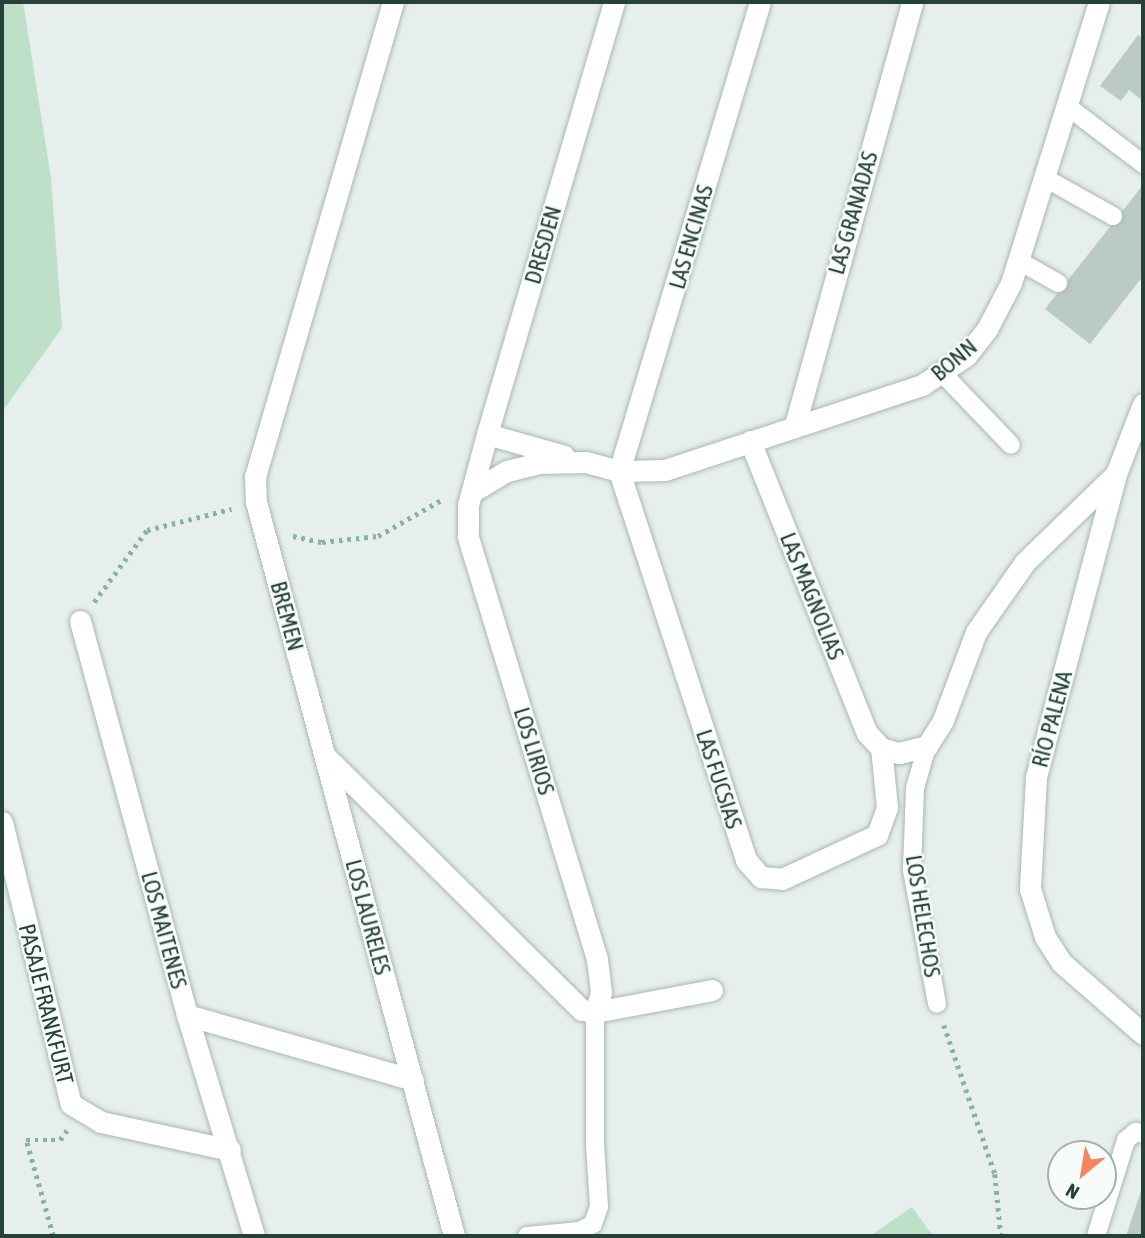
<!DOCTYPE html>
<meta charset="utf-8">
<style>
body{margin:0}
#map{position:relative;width:1145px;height:1238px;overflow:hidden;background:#e6efeb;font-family:"Asap Condensed",sans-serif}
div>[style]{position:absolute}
.green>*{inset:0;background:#bfe0c8}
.building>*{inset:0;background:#bbcac4}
.path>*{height:4.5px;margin-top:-2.25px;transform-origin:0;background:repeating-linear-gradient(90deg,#86b3a5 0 3.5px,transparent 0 8.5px)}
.roads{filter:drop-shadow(0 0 2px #a8b8b2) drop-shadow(0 0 2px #a8b8b2)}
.service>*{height:18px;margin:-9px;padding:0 9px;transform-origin:9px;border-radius:9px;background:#fff}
.minor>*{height:21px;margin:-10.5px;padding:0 10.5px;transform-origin:10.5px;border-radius:10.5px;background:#fff}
span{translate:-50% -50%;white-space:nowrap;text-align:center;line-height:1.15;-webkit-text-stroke:5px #f7fbf9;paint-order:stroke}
.street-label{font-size:23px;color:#24423a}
.frame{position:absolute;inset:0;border:4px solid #24423a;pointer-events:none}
.north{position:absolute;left:1047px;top:1140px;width:70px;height:70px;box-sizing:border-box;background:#f7fbf9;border:2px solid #a3b1ad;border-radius:50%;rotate:210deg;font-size:19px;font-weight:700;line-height:28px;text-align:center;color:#24423a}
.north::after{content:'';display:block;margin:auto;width:24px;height:32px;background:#f4845f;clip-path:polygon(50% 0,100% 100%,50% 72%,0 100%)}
</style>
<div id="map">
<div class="green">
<div style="clip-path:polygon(2px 2px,23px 2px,51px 178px,62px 328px,2px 412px)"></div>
<div style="clip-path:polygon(912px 1207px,933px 1236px,870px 1236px)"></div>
</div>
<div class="building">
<div style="clip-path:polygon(1138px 35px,1143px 39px,1143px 101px,1129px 90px,1121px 101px,1100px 86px)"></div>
<div style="clip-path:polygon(1143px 185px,1143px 276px,1090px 344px,1045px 309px)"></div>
<div style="clip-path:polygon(1143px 1185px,1143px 1236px,1126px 1236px)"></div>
</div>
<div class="path">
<div style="left:293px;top:536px;width:30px;rotate:12deg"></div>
<div style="left:322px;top:542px;width:56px;rotate:-6.1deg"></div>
<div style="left:378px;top:536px;width:73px;rotate:-29.7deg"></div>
<div style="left:94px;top:602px;width:89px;rotate:-53.6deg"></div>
<div style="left:147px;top:530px;width:87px;rotate:-14deg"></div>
<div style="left:944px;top:1025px;width:157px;rotate:71.1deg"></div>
<div style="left:995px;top:1174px;width:62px;rotate:84.5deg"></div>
<div style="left:53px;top:1236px;width:100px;rotate:-105.7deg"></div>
<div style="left:26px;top:1140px;width:34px"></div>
<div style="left:60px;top:1140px;width:12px;rotate:-55deg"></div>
</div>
<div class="roads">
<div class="service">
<div style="left:1067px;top:106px;width:96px;rotate:37.3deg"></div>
<div style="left:1045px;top:178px;width:78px;rotate:29.2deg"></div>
<div style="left:1019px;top:261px;width:45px;rotate:29.4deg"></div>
<div style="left:943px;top:374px;width:98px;rotate:46.2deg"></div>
<div style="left:927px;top:746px;width:44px;rotate:105.9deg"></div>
<div style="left:915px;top:788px;width:82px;rotate:92.1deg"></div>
<div style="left:912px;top:870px;width:136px;rotate:79.4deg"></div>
<div style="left:527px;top:1236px;width:53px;rotate:-5.4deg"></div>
<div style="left:580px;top:1231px;width:15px;rotate:-28deg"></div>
<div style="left:593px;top:1224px;width:18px;rotate:-71deg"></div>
<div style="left:599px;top:1207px;width:64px;rotate:-93.6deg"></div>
<div style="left:595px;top:1143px;width:131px;rotate:-90deg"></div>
<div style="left:1096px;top:1236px;width:101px;rotate:-72.6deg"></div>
<div style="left:1126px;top:1140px;width:13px;rotate:-39deg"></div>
<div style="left:1136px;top:1132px;width:7px;rotate:16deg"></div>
</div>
<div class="minor">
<div style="left:393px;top:2px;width:494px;rotate:106.2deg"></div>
<div style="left:255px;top:476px;width:26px;rotate:88deg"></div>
<div style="left:256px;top:502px;width:760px;rotate:74.9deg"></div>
<div style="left:760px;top:2px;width:490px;rotate:106.7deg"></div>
<div style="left:619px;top:471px;width:409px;rotate:71.9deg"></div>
<div style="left:746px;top:860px;width:23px;rotate:49deg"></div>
<div style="left:761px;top:877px;width:21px;rotate:5deg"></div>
<div style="left:782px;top:879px;width:105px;rotate:-24.9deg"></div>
<div style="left:877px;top:835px;width:30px;rotate:-70deg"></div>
<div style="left:887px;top:807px;width:59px;rotate:-95.8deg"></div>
<div style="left:1143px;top:404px;width:75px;rotate:111.1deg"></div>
<div style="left:1116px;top:474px;width:313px;rotate:104.8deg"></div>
<div style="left:1036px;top:777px;width:112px;rotate:93.1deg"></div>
<div style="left:1030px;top:889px;width:50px;rotate:72.6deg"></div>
<div style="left:1045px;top:937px;width:31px;rotate:57deg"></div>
<div style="left:1062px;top:963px;width:108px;rotate:41.2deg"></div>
<div style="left:795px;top:425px;width:439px;rotate:-74.5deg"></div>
<div style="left:487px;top:434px;width:80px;rotate:15.9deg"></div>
<div style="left:750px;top:441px;width:315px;rotate:68.2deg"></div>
<div style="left:867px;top:733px;width:21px;rotate:47deg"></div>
<div style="left:475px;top:490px;width:37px;rotate:-31deg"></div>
<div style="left:507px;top:471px;width:32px;rotate:-14deg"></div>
<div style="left:538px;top:463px;width:48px;rotate:-1.2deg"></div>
<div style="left:586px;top:462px;width:34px;rotate:15deg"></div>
<div style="left:619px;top:471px;width:46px;rotate:-1.2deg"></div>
<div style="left:665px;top:470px;width:271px;rotate:-18.3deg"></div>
<div style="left:922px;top:385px;width:53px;rotate:-33.4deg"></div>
<div style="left:966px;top:356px;width:34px;rotate:-52deg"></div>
<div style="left:987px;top:329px;width:52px;rotate:-62.4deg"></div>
<div style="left:1011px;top:283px;width:294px;rotate:-72.6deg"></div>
<div style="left:80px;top:621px;width:408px;rotate:74.8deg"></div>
<div style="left:187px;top:1015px;width:231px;rotate:73.1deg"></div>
<div style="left:881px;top:748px;width:19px;rotate:16deg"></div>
<div style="left:899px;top:753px;width:29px;rotate:-14deg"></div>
<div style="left:927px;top:746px;width:31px;rotate:-58deg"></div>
<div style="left:943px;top:720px;width:94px;rotate:-69.4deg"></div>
<div style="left:976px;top:632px;width:85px;rotate:-55deg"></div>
<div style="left:1025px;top:562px;width:125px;rotate:-44deg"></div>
<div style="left:325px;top:756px;width:361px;rotate:44.7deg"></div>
<div style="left:582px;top:1010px;width:13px;rotate:9deg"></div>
<div style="left:595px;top:1012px;width:119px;rotate:-10.6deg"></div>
<div style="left:2px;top:822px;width:290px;rotate:76.3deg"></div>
<div style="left:71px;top:1104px;width:35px;rotate:31deg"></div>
<div style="left:101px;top:1122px;width:132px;rotate:12.2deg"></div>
<div style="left:595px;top:1012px;width:21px;rotate:-73deg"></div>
<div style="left:601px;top:992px;width:33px;rotate:-97deg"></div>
<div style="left:597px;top:959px;width:442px;rotate:-107deg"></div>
<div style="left:468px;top:536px;width:31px;rotate:-90deg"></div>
<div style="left:468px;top:505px;width:73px;rotate:-75deg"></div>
<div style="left:487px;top:434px;width:450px;rotate:-73.6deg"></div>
<div style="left:187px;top:1015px;width:235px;rotate:16deg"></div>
</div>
</div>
<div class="street-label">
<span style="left:853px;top:213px;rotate:-74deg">LAS GRANADAS</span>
<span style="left:691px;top:237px;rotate:-74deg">LAS ENCINAS</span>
<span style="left:543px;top:245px;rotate:-74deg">DRESDEN</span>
<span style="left:954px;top:360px;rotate:-40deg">BONN</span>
<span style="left:812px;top:596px;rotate:68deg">LAS MAGNOLIAS</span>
<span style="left:287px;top:616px;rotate:75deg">BREMEN</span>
<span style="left:1052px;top:719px;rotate:-75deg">RÍO PALENA</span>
<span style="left:534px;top:751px;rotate:73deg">LOS LIRIOS</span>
<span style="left:719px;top:779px;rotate:72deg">LAS FUCSIAS</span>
<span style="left:923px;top:916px;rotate:81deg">LOS HELECHOS</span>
<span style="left:368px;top:917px;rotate:75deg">LOS LAURELES</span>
<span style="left:164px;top:930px;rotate:75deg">LOS MAITENES</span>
<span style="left:46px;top:1004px;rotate:76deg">PASAJE FRANKFURT</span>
</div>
<div class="frame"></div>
<div class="north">N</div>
</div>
